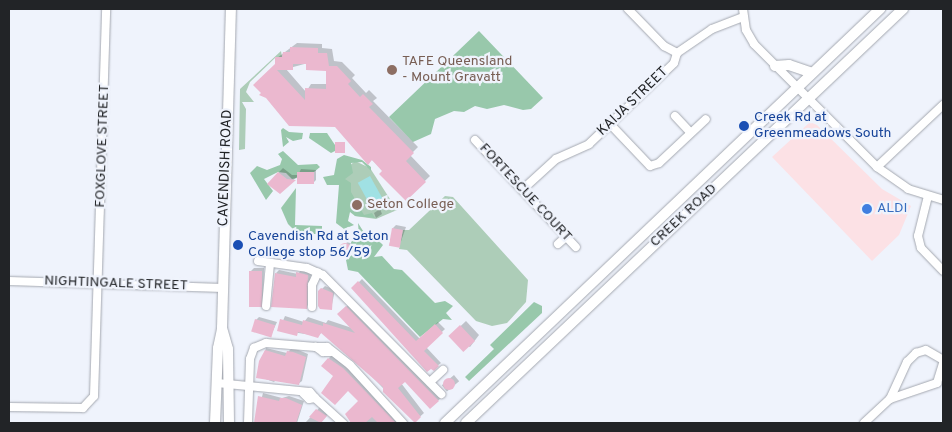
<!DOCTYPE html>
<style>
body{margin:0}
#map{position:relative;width:952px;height:432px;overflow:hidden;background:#eff3fc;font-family:Overpass,sans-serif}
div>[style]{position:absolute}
.commercial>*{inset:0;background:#fce1e5}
.green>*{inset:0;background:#adcdb8}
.forest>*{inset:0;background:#98c8ab}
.water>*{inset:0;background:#a0e1e4;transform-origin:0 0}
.shadow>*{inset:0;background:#0003;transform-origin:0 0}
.building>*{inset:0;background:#ebb8cf;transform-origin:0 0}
.round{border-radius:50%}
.roads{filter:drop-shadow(0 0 1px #a4a8b0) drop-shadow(0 0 1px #a4a8b0)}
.minor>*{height:8px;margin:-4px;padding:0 4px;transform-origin:4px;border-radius:4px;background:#fff}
.major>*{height:10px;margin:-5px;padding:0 5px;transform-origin:5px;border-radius:5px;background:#fff}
.dots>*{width:14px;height:14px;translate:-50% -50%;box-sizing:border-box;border:2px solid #eff3fc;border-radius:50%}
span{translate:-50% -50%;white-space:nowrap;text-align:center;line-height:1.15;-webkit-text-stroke:4.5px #eff3fc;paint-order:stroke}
.education-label{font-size:14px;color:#785e54}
.left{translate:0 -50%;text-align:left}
.street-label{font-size:14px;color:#222427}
.transit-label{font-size:14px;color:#164399}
.shop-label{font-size:14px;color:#366cbe}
.frame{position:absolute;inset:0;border:10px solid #222427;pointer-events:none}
</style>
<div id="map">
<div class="commercial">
<div style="clip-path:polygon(810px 122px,817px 125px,882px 189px,911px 206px,899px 235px,872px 261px,772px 157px)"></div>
</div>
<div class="green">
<div style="clip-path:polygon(281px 51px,282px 57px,275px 58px,250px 82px,246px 92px,254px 102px,242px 102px,246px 109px,245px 149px,239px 150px,240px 89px)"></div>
<div style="clip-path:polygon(355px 161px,370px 168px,397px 210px,376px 219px,355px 216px,339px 175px)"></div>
<div style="clip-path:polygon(445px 196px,453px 197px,528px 280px,526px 302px,507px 323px,492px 326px,476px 321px,407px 250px,399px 249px,403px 230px,409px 230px)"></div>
</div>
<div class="forest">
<div style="clip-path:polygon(479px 31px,543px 98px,531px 109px,523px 110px,504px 105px,487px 109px,475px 106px,464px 112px,454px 111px,435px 119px,431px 134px,413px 142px,389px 117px)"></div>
<div style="clip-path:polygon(283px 128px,289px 132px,303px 133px,302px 139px,293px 141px,286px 137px,289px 142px,283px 147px,281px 130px)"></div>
<div style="clip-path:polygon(327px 133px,335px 145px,335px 151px,331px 153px,309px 138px,310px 133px)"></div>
<div style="clip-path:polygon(283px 151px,298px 165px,317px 164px,320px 167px,314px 172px,297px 172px,297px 178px,292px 179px,286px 173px,278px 172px,264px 179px,273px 191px,266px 200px,250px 173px,257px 166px,267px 170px,280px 165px,282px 159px,278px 154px)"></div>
<div style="clip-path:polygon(344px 155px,362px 160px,371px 167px,371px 171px,362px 162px,351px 163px,353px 173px,345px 179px,351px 183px,351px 192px,364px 215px,372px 213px,375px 218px,355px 216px,350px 212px,348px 221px,354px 225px,344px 229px,336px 223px,339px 185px,327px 185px,323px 177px,334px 175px,337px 159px)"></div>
<div style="clip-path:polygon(296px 188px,295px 225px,322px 226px,322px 234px,298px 234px,288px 224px,281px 208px)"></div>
<div style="clip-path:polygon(358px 223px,365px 234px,372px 234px,383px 245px,374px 257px,382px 256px,394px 269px,402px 270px,435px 303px,445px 301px,453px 306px,446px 313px,452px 320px,443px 319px,420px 337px,358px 272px,348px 270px,346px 260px,353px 254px,351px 242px,359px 236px)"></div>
<div style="clip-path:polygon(534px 302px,542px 306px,542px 313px,469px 381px,465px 377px,494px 349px,490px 345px)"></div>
</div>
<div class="water">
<div style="left:370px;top:176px;width:31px;height:14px;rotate:61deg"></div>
</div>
<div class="shadow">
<div style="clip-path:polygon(evenodd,297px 43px,322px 44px,322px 48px,332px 49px,334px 61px,342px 62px,355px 75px,352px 78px,366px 93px,369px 90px,377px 98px,373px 101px,418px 147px,410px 155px,430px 176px,406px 199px,384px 171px,335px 126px,266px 97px,277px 58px,297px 43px,308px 63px,327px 70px,327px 84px,311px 84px,306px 92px,286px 69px,308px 63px)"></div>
<div style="clip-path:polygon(283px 168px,292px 175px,298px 175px,301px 169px,316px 170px,316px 180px,313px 183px,298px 176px,280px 192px,278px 173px)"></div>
<div style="clip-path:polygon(380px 209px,382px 214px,376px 218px,374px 213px)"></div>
<div style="clip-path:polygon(396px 225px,406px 227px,399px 247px,393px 228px)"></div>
<div style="clip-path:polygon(347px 242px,353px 244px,348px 253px,342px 252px)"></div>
<div style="clip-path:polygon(254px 268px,264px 268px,263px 303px,260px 306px,251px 271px)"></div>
<div style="clip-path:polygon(279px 270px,298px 274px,301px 270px,311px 272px,309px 304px,306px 307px,276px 273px)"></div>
<div style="clip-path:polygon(362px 279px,420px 339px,438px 322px,445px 329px,426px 347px,441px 363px,433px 369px,353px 288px)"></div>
<div style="clip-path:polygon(325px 286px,335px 290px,331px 309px,319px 292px)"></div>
<div style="clip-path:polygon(350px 303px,442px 397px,430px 408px,405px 380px,401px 383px,424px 413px,415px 421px,347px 351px,322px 332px,318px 336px,279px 330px,285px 316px,304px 322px,308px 317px,326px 323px,328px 320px,352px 328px,339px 314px)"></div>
<div style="clip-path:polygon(259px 317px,277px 322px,272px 333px,256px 320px)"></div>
<div style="clip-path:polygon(466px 321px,479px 335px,470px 347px,450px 336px)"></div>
<div style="clip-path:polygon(266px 348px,287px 353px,291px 349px,296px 349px,308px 354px,302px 381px,298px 384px,278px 378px,274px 382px,257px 376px)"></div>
<div style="clip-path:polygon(332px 355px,358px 377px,398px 423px,353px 423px,346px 415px,360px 401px,335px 376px,329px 358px)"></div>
<div style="left:454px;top:375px;width:8px;height:16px;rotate:50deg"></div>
<div style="clip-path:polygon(263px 393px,282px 398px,289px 396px,304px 401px,297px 423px,255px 423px)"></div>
<div style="clip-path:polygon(320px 407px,329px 413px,320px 423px,305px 423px)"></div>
</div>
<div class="building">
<div style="clip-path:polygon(evenodd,290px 47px,318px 48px,318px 53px,327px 53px,329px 66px,337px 66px,351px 81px,348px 84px,360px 97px,363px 94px,373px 104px,369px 107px,414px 153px,406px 161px,426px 182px,406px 201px,379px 174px,382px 171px,372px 160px,368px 165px,335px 127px,289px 126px,266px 98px,259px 95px,261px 93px,253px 85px,275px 64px,275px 57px,282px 57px,283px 52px,290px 52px,290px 47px,293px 64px,306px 64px,306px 70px,326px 71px,326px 89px,305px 88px,305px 100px,277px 70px,293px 70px,293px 64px)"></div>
<div style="left:335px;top:142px;width:10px;height:11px"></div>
<div style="clip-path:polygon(278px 172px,287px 179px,296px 180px,280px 194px,267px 184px)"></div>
<div style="left:297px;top:172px;width:17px;height:12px"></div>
<div style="left:392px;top:228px;width:11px;height:18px;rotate:10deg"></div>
<div class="round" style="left:339px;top:243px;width:12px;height:12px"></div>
<div style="left:249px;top:271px;width:13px;height:36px"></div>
<div style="clip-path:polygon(296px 272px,308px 275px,307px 309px,271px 307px,275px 273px,296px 277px)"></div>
<div style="clip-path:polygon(358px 281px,416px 341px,435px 324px,443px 333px,424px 351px,439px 366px,434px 371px,431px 369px,427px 372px,351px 288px)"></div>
<div style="clip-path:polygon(321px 288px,333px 293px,332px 310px,320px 309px,318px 306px,318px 291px)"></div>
<div style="clip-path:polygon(346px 306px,439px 401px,430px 409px,405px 382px,398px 388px,421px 417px,415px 423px,383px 392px,383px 387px,321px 333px,318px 338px,298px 332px,297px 336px,277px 331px,280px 319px,302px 325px,303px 320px,323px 326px,323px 323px,355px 333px,337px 314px)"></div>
<div style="left:255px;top:319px;width:21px;height:13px;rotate:17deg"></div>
<div style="left:460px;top:325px;width:22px;height:16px;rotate:47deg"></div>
<div style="clip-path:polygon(265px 350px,285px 356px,287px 351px,293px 352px,306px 357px,299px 385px,256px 378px,259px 361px)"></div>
<div style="clip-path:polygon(328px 358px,343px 368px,396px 423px,378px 423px,372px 417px,365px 423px,351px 423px,345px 414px,358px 401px,348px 391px,335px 405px,321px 393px,333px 376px,321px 366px)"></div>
<div class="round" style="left:443px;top:378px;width:12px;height:12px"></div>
<div style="clip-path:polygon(258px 396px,279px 401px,280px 398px,286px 398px,302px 405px,296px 423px,254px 423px)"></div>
<div style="clip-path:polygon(316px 409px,327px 416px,321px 423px,309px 417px)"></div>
</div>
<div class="roads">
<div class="minor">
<div style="left:628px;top:9px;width:52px;rotate:45.8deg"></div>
<div style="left:664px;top:46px;width:15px;rotate:28deg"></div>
<div style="left:743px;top:9px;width:21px;rotate:82deg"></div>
<div style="left:746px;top:30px;width:16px;rotate:60deg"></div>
<div style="left:754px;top:44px;width:174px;rotate:45deg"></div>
<div style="left:877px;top:167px;width:38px;rotate:35deg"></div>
<div style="left:908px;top:189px;width:37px;rotate:17deg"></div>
<div style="left:675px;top:116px;width:23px;rotate:47deg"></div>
<div style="left:610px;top:124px;width:58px;rotate:46.4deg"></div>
<div style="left:650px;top:166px;width:9px;rotate:-18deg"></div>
<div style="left:659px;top:163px;width:64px;rotate:-43.1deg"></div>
<div style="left:475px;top:140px;width:147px;rotate:46.7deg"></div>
<div style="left:877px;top:167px;width:91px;rotate:-43.2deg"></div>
<div style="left:522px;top:190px;width:46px;rotate:-42.4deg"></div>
<div style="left:556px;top:159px;width:36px;rotate:-24deg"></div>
<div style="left:589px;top:144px;width:117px;rotate:-43.6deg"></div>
<div style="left:674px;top:63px;width:10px;rotate:-73deg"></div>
<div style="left:677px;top:53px;width:42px;rotate:-34.4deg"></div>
<div style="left:712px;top:29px;width:34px;rotate:-21deg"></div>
<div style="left:928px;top:196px;width:41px;rotate:104deg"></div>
<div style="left:918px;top:236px;width:12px;rotate:76deg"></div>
<div style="left:921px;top:248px;width:32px;rotate:46deg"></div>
<div style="left:558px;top:244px;width:12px;rotate:-42deg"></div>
<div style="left:258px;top:261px;width:49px;rotate:8.1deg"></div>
<div style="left:307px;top:268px;width:17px;rotate:24deg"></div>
<div style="left:323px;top:275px;width:168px;rotate:45.2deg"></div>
<div style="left:9px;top:281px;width:214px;rotate:1.9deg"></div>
<div style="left:266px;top:306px;width:42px;rotate:-84.6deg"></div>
<div style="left:312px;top:307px;width:22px;rotate:-90deg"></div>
<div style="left:312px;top:285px;width:14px;rotate:-65deg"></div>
<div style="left:331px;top:352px;width:8px;rotate:180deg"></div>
<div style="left:323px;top:352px;width:9px;rotate:-144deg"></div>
<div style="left:316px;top:347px;width:11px"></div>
<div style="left:327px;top:347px;width:29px;rotate:38deg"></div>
<div style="left:350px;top:365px;width:79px;rotate:47.6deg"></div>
<div style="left:430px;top:382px;width:18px;rotate:-43deg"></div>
<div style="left:217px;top:383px;width:93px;rotate:5.5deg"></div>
<div style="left:310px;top:392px;width:8px;rotate:50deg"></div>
<div style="left:315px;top:398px;width:6px;rotate:171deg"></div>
<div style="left:309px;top:399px;width:8px;rotate:-135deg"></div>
<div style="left:315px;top:398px;width:38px;rotate:42deg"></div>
<div style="left:890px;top:399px;width:41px;rotate:-65.3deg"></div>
<div style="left:907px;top:362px;width:13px;rotate:-45deg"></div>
<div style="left:916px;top:353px;width:10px;rotate:-17deg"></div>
<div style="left:926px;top:350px;width:20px;rotate:30deg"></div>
<div style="left:9px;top:407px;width:74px;rotate:0.8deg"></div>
<div style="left:83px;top:408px;width:16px;rotate:-47deg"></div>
<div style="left:94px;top:396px;width:387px;rotate:-88.2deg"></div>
<div style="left:248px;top:423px;width:64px;rotate:-88.2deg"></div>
<div style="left:250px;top:359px;width:12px;rotate:-70deg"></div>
<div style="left:254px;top:348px;width:13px;rotate:-23deg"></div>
<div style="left:266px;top:343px;width:50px;rotate:4.6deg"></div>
<div style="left:864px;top:423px;width:35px;rotate:-43deg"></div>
<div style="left:890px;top:399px;width:50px;rotate:-18.8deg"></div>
<div style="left:937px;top:383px;width:21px;rotate:-73deg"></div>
</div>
<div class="major">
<div style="left:775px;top:66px;width:14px;rotate:-4deg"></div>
<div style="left:789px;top:65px;width:24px;rotate:19deg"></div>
<div style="left:215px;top:423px;width:75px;rotate:-87.7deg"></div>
<div style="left:218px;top:348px;width:19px;rotate:-78deg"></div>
<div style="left:229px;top:423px;width:74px;rotate:-90.8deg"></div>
<div style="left:228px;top:349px;width:22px;rotate:-106deg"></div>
<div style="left:222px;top:328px;width:319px;rotate:-88.4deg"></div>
<div style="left:445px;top:423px;width:601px;rotate:-43.58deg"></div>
<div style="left:466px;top:423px;width:602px;rotate:-43.45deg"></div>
</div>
</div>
<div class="dots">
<div style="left:392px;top:70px;background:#8d6e63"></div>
<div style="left:744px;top:126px;background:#1a4fb4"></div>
<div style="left:357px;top:205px;background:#8d6e63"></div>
<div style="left:867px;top:209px;background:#3f7fe0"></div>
<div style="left:238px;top:245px;background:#1a4fb4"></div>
</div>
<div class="education-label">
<span class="left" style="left:402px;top:70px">TAFE Queensland<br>- Mount Gravatt</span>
<span class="left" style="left:367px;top:205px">Seton College</span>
</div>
<div class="street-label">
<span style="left:633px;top:102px;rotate:-44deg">KAIJA STREET</span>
<span style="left:103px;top:146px;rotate:-88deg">FOXGLOVE STREET</span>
<span style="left:226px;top:168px;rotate:-88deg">CAVENDISH ROAD</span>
<span style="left:525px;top:193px;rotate:47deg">FORTESCUE COURT</span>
<span style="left:684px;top:216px;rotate:-43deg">CREEK ROAD</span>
<span style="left:116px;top:284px;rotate:2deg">NIGHTINGALE STREET</span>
</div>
<div class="transit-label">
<span class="left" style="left:754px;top:126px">Creek Rd at<br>Greenmeadows South</span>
<span class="left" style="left:248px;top:245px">Cavendish Rd at Seton<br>College stop 56/59</span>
</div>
<div class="shop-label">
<span class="left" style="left:877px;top:209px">ALDI</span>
</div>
<div class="frame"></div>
</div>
